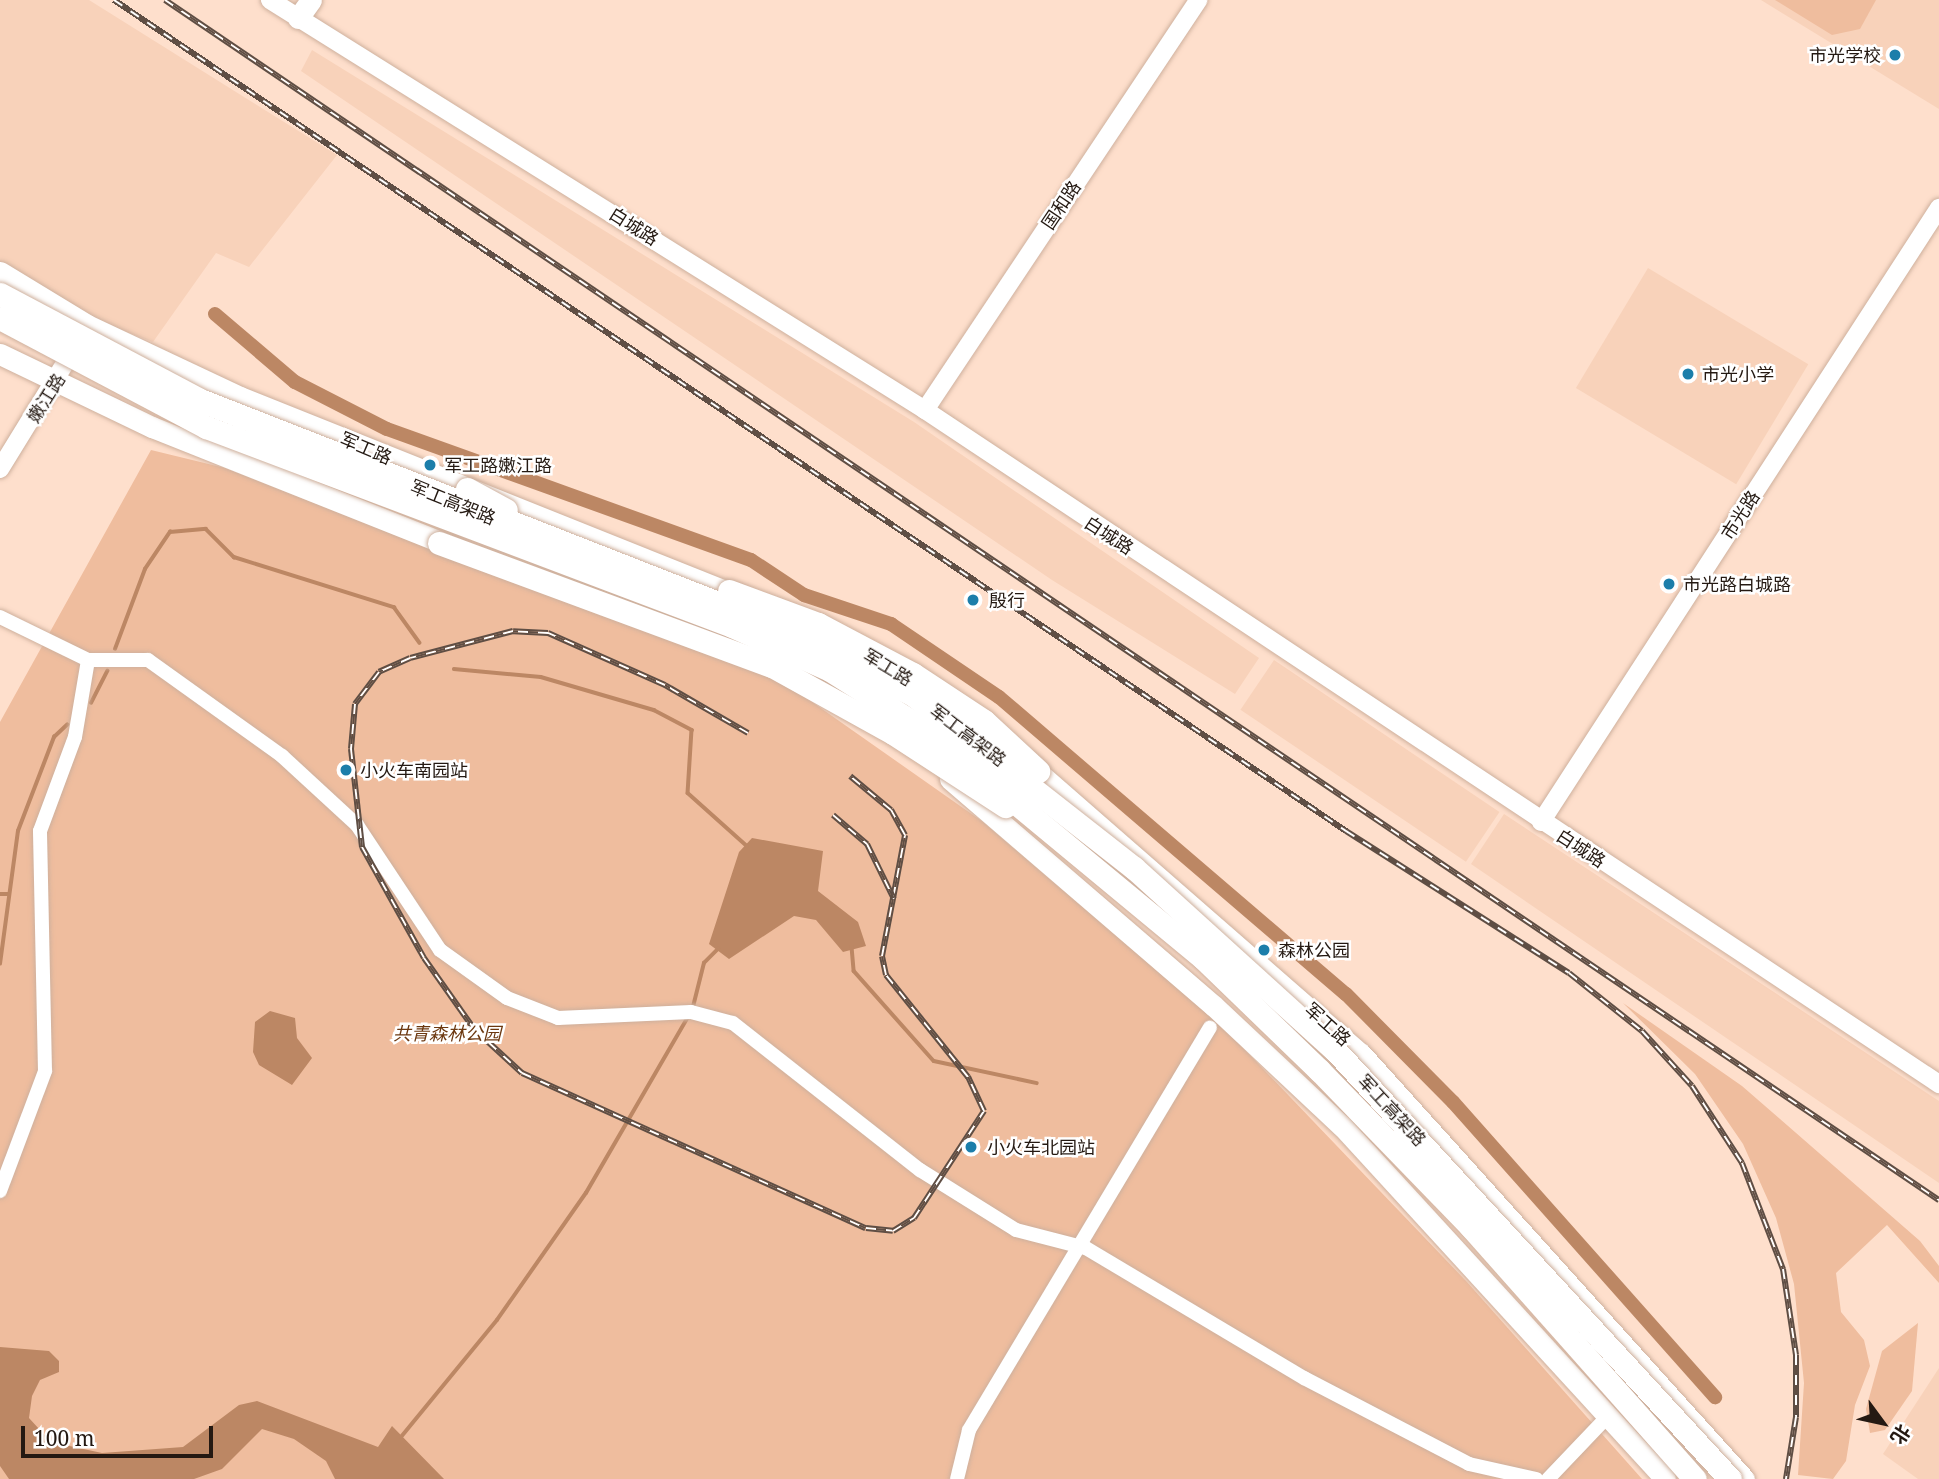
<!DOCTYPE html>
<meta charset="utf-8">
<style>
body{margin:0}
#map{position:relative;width:1939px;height:1479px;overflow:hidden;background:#fedfcc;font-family:"Noto Serif","Noto Sans SC",serif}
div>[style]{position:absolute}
.built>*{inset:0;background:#f8d2ba;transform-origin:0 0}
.green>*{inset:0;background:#efbd9e}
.water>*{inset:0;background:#bc8764}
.stream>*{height:3.5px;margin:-1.75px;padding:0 1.75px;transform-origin:1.75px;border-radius:1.75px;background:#bc8764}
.canal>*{height:14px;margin:-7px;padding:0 7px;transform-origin:7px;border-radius:7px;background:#bc8764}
.roads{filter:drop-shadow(0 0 2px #ceb09d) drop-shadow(0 0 2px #ceb09d)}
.minor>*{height:14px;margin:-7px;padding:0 7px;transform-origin:7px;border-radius:7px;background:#fff}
.tertiary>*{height:18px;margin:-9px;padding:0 9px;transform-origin:9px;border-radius:9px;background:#fff}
.primary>*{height:21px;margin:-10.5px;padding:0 10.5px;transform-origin:10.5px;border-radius:10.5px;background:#fff}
.rail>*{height:6px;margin-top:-3px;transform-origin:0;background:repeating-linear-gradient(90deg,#fff 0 10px,#5f4e44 0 20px);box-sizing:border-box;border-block:2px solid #5f4e44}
.bridges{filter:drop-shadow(0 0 2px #ceb09d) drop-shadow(0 0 2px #ceb09d)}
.trunk-bridge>*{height:23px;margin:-11.5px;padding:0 11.5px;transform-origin:11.5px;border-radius:11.5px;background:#fff}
.dots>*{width:19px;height:19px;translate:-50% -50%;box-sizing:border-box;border:4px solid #fff;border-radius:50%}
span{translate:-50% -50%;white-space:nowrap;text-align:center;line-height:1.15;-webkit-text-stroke:5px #fff;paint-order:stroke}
.poi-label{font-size:18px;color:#241912}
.right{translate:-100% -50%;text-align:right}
.left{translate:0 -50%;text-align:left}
.street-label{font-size:18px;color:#241912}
.park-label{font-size:18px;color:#6c3810;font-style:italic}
.north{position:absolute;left:1848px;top:1388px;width:70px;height:70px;-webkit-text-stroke:5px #fff;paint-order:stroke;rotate:123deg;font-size:19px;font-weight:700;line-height:28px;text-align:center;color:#241912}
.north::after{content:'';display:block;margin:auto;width:24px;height:32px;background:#241912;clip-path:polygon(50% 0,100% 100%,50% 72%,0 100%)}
.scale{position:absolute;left:21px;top:1426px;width:192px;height:32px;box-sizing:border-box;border:4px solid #241912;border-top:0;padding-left:9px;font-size:21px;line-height:24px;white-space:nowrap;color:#241912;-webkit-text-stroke:5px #fff;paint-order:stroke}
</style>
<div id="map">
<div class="built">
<div style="clip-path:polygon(0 0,89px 0,337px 155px,249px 267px,216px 253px,153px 342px,75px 312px,0 263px)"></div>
<div style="clip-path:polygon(1761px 0,1939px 0,1939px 109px)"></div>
<div style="clip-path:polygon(312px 50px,914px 422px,1259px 658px,1235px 694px,1052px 580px,301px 71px)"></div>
<div style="left:1648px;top:268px;width:187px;height:140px;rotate:31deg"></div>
<div style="left:1274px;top:660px;width:272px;height:60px;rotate:34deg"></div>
<div style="clip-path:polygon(1504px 814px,1939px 1101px,1939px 1183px,1471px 864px)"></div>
<div style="clip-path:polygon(1939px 1368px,1939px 1479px,1918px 1479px,1883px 1454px)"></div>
</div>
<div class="green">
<div style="clip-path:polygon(1775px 0,1876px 0,1860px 29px,1832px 35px)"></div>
<div style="clip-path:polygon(151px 450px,225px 468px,602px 616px,768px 671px,983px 822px,1224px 1028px,1467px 1282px,1642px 1479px,0 1479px,0 722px)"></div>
<div style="clip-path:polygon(1623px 1003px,1742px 1086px,1920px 1241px,1939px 1266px,1939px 1283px,1887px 1225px,1836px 1273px,1841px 1312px,1864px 1340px,1870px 1366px,1855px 1405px,1846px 1461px,1833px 1479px,1798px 1475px,1804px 1383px,1794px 1284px,1776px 1218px,1743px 1144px,1695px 1074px)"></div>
<div style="clip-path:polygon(1918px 1323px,1912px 1391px,1885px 1430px,1870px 1433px,1866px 1409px,1882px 1351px)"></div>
</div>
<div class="water">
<div style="clip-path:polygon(752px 838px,823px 851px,818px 891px,858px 922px,866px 946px,843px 952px,816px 920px,794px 916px,729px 959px,709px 944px,739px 852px)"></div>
<div style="clip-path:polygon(270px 1011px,295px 1018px,297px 1038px,312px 1058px,292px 1085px,259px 1065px,253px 1052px,255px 1022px)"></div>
<div style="clip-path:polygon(0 1347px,49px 1351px,59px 1361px,59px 1372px,40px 1380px,32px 1396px,29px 1418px,51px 1442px,102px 1453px,183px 1447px,239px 1405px,257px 1401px,378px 1447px,392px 1426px,444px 1479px,335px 1479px,326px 1461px,294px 1439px,262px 1429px,222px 1469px,194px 1479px,9px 1479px,0 1466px)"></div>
</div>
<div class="stream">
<div style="left:115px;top:649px;width:85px;rotate:-69.4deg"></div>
<div style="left:145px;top:569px;width:45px;rotate:-56deg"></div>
<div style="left:170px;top:532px;width:36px;rotate:-5deg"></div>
<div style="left:206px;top:529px;width:40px;rotate:45deg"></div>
<div style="left:234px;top:557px;width:168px;rotate:17.4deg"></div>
<div style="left:394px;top:607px;width:44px;rotate:54.2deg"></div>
<div style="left:454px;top:669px;width:87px;rotate:5.3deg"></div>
<div style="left:541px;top:677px;width:118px;rotate:16.3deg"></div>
<div style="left:654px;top:710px;width:43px;rotate:27.8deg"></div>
<div style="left:692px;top:730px;width:63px;rotate:93.6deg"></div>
<div style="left:688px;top:793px;width:79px;rotate:41.9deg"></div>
<div style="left:91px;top:703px;width:36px;rotate:-63deg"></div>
<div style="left:0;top:894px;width:8px"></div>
<div style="left:852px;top:947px;width:24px;rotate:85deg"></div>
<div style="left:854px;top:971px;width:120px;rotate:48.4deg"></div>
<div style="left:934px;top:1061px;width:105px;rotate:12.1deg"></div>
<div style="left:0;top:964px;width:134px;rotate:-82.3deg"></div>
<div style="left:18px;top:831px;width:101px;rotate:-69deg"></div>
<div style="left:54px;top:737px;width:18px;rotate:-43deg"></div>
<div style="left:693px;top:1007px;width:45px;rotate:-76deg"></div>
<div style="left:704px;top:963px;width:20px;rotate:-45deg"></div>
<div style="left:401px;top:1437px;width:151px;rotate:-50.6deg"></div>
<div style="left:497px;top:1320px;width:155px;rotate:-55deg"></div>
<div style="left:586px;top:1193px;width:203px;rotate:-59.9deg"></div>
</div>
<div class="canal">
<div style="left:215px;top:314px;width:105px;rotate:40.4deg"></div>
<div style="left:295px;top:382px;width:103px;rotate:27.1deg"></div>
<div style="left:387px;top:429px;width:387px;rotate:19.8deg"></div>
<div style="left:751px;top:560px;width:64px;rotate:33.4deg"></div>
<div style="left:804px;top:595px;width:92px;rotate:18.4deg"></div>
<div style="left:891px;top:624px;width:130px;rotate:34.1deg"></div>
<div style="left:999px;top:697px;width:457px;rotate:40.6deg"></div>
<div style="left:1346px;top:994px;width:152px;rotate:45.3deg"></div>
<div style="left:1453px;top:1102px;width:395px;rotate:48.4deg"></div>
</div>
<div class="roads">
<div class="minor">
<div style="left:0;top:617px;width:98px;rotate:26deg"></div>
<div style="left:88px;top:660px;width:60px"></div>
<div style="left:148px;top:660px;width:165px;rotate:35.6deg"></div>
<div style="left:282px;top:756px;width:102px;rotate:42.6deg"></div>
<div style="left:357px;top:825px;width:150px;rotate:56.4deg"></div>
<div style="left:440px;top:950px;width:82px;rotate:35.6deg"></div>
<div style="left:507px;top:998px;width:55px;rotate:21.4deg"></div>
<div style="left:558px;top:1018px;width:133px;rotate:-2.6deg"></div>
<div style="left:691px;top:1012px;width:43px;rotate:14.7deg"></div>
<div style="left:733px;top:1023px;width:238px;rotate:38.2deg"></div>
<div style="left:920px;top:1170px;width:113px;rotate:32deg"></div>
<div style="left:1016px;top:1230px;width:72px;rotate:14.4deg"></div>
<div style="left:1086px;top:1248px;width:254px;rotate:30.8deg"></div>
<div style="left:1304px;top:1378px;width:186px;rotate:27.5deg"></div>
<div style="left:1469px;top:1464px;width:69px;rotate:12.6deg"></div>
<div style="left:0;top:1191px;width:128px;rotate:-69.4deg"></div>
<div style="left:45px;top:1071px;width:240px;rotate:-91.2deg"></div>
<div style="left:40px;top:831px;width:100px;rotate:-69.6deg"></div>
<div style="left:75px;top:737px;width:78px;rotate:-80.4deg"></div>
<div style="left:957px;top:1479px;width:50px;rotate:-76.2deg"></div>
<div style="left:969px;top:1430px;width:469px;rotate:-59.1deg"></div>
<div style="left:1548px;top:1479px;width:86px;rotate:-46.4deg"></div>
</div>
<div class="tertiary">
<div style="left:270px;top:0;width:773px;rotate:32.04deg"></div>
<div style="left:925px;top:410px;width:1218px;rotate:33.61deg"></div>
<div style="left:925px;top:410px;width:493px;rotate:-56.3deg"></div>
<div style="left:0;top:469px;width:147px;rotate:-58.4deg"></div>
<div style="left:1541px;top:822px;width:732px;rotate:-57.05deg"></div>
</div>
<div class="primary">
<div style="left:298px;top:18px;width:22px;rotate:-54deg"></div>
<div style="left:0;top:272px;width:102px;rotate:31.3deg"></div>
<div style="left:87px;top:325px;width:169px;rotate:25.2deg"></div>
<div style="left:240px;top:397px;width:544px;rotate:21.8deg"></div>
<div style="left:0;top:354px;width:169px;rotate:25.7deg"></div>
<div style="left:152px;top:427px;width:327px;rotate:21.7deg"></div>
<div style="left:1026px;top:762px;width:444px;rotate:41.1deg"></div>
<div style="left:1361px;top:1054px;width:572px;rotate:47.98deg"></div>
<div style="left:950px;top:779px;width:348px;rotate:40.7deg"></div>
<div style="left:1214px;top:1006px;width:175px;rotate:43.2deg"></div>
<div style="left:1342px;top:1126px;width:478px;rotate:47.5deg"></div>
</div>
</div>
<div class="rail">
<div style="left:114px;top:0;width:1486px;rotate:34deg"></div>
<div style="left:1346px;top:831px;width:264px;rotate:32.5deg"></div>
<div style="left:1569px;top:973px;width:93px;rotate:38.5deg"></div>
<div style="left:1642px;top:1031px;width:74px;rotate:47.7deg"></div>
<div style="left:1692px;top:1086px;width:92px;rotate:57deg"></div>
<div style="left:1742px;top:1163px;width:114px;rotate:68.9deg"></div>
<div style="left:1783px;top:1269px;width:87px;rotate:81.4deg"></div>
<div style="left:1796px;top:1355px;width:62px;rotate:90deg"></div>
<div style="left:1796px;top:1417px;width:63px;rotate:99.2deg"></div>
<div style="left:165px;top:0;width:2142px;rotate:34.08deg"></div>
<div style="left:748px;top:733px;width:96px;rotate:-150deg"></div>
<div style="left:665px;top:685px;width:128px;rotate:-156deg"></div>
<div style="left:548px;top:633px;width:35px;rotate:-177deg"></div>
<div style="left:513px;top:631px;width:106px;rotate:165.3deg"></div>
<div style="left:410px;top:658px;width:34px;rotate:156deg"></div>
<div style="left:379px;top:672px;width:40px;rotate:127deg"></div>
<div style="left:355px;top:704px;width:45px;rotate:95.1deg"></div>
<div style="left:351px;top:749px;width:99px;rotate:83.6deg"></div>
<div style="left:362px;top:847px;width:127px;rotate:60.8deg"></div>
<div style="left:424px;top:958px;width:87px;rotate:54.8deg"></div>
<div style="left:474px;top:1029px;width:65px;rotate:42.5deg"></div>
<div style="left:522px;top:1073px;width:377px;rotate:24.3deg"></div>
<div style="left:866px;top:1228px;width:27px;rotate:6deg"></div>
<div style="left:893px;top:1231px;width:25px;rotate:-32deg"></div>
<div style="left:914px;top:1218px;width:128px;rotate:-56.8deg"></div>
<div style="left:984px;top:1111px;width:38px;rotate:-115deg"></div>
<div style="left:968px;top:1077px;width:131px;rotate:-128.8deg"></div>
<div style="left:886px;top:975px;width:19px;rotate:-102deg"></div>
<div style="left:882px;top:956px;width:123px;rotate:-79.2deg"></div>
<div style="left:905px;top:835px;width:29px;rotate:-119deg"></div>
<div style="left:891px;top:810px;width:53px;rotate:-140.3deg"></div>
<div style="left:833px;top:815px;width:45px;rotate:40.5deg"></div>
<div style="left:867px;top:844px;width:61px;rotate:63.9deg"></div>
</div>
<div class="bridges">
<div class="trunk-bridge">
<div style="left:0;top:294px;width:226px;rotate:27.9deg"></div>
<div style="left:200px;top:400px;width:617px;rotate:21.4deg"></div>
<div style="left:774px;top:625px;width:154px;rotate:26.6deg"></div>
<div style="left:912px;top:694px;width:282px;rotate:38.1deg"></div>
<div style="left:1134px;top:868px;width:271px;rotate:42.2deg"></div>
<div style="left:1335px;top:1050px;width:583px;rotate:47.36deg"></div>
<div style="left:0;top:318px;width:233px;rotate:27.9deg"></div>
<div style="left:206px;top:427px;width:562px;rotate:20.72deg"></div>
<div style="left:732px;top:626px;width:107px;rotate:24.2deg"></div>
<div style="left:830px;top:670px;width:125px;rotate:32.3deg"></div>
<div style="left:936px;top:737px;width:348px;rotate:39.6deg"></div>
<div style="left:1204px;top:959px;width:160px;rotate:44deg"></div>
<div style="left:1319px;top:1070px;width:219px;rotate:45.9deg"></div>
<div style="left:1471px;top:1227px;width:337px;rotate:48.4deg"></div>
<div style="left:467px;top:489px;width:44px;rotate:28.3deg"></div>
<div style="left:439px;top:543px;width:355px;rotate:20.3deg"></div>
<div style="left:772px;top:666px;width:138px;rotate:29deg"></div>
<div style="left:893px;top:733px;width:134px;rotate:33.1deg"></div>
<div style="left:729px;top:591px;width:95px;rotate:20.3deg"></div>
<div style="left:818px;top:624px;width:107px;rotate:27.8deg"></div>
<div style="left:913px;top:674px;width:85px;rotate:33.5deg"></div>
<div style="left:984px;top:721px;width:74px;rotate:42.8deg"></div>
</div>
</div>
<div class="dots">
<div style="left:1895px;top:55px;background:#1c7eaa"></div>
<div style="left:1688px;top:374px;background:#1c7eaa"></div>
<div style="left:430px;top:465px;background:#1c7eaa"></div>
<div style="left:1669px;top:584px;background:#1c7eaa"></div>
<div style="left:973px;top:600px;background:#1c7eaa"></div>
<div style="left:346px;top:770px;background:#1c7eaa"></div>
<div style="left:1264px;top:950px;background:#1c7eaa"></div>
<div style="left:971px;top:1147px;background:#1c7eaa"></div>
</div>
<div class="poi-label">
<span class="right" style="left:1881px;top:55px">市光学校</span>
<span class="left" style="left:1702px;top:374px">市光小学</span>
<span class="left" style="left:444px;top:465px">军工路嫩江路</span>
<span class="left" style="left:1683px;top:584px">市光路白城路</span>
<span class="left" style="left:989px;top:600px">殷行</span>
<span class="left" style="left:360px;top:770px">小火车南园站</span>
<span class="left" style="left:1278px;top:950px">森林公园</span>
<span class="left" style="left:987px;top:1147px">小火车北园站</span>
</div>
<div class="street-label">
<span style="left:1061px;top:205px;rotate:-56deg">国和路</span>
<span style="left:634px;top:226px;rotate:32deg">白城路</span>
<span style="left:46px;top:398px;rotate:-58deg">嫩江路</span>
<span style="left:366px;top:448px;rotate:23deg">军工路</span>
<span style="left:453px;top:502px;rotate:22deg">军工高架路</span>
<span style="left:1740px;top:515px;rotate:-57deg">市光路</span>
<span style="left:1109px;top:535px;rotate:33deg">白城路</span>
<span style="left:888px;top:667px;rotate:31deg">军工路</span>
<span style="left:968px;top:735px;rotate:37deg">军工高架路</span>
<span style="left:1581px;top:848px;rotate:33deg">白城路</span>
<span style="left:1328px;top:1024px;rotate:42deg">军工路</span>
<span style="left:1392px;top:1110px;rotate:47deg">军工高架路</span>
</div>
<div class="park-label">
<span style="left:447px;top:1033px">共青森林公园</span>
</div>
<div class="north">北</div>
<div class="scale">100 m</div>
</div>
